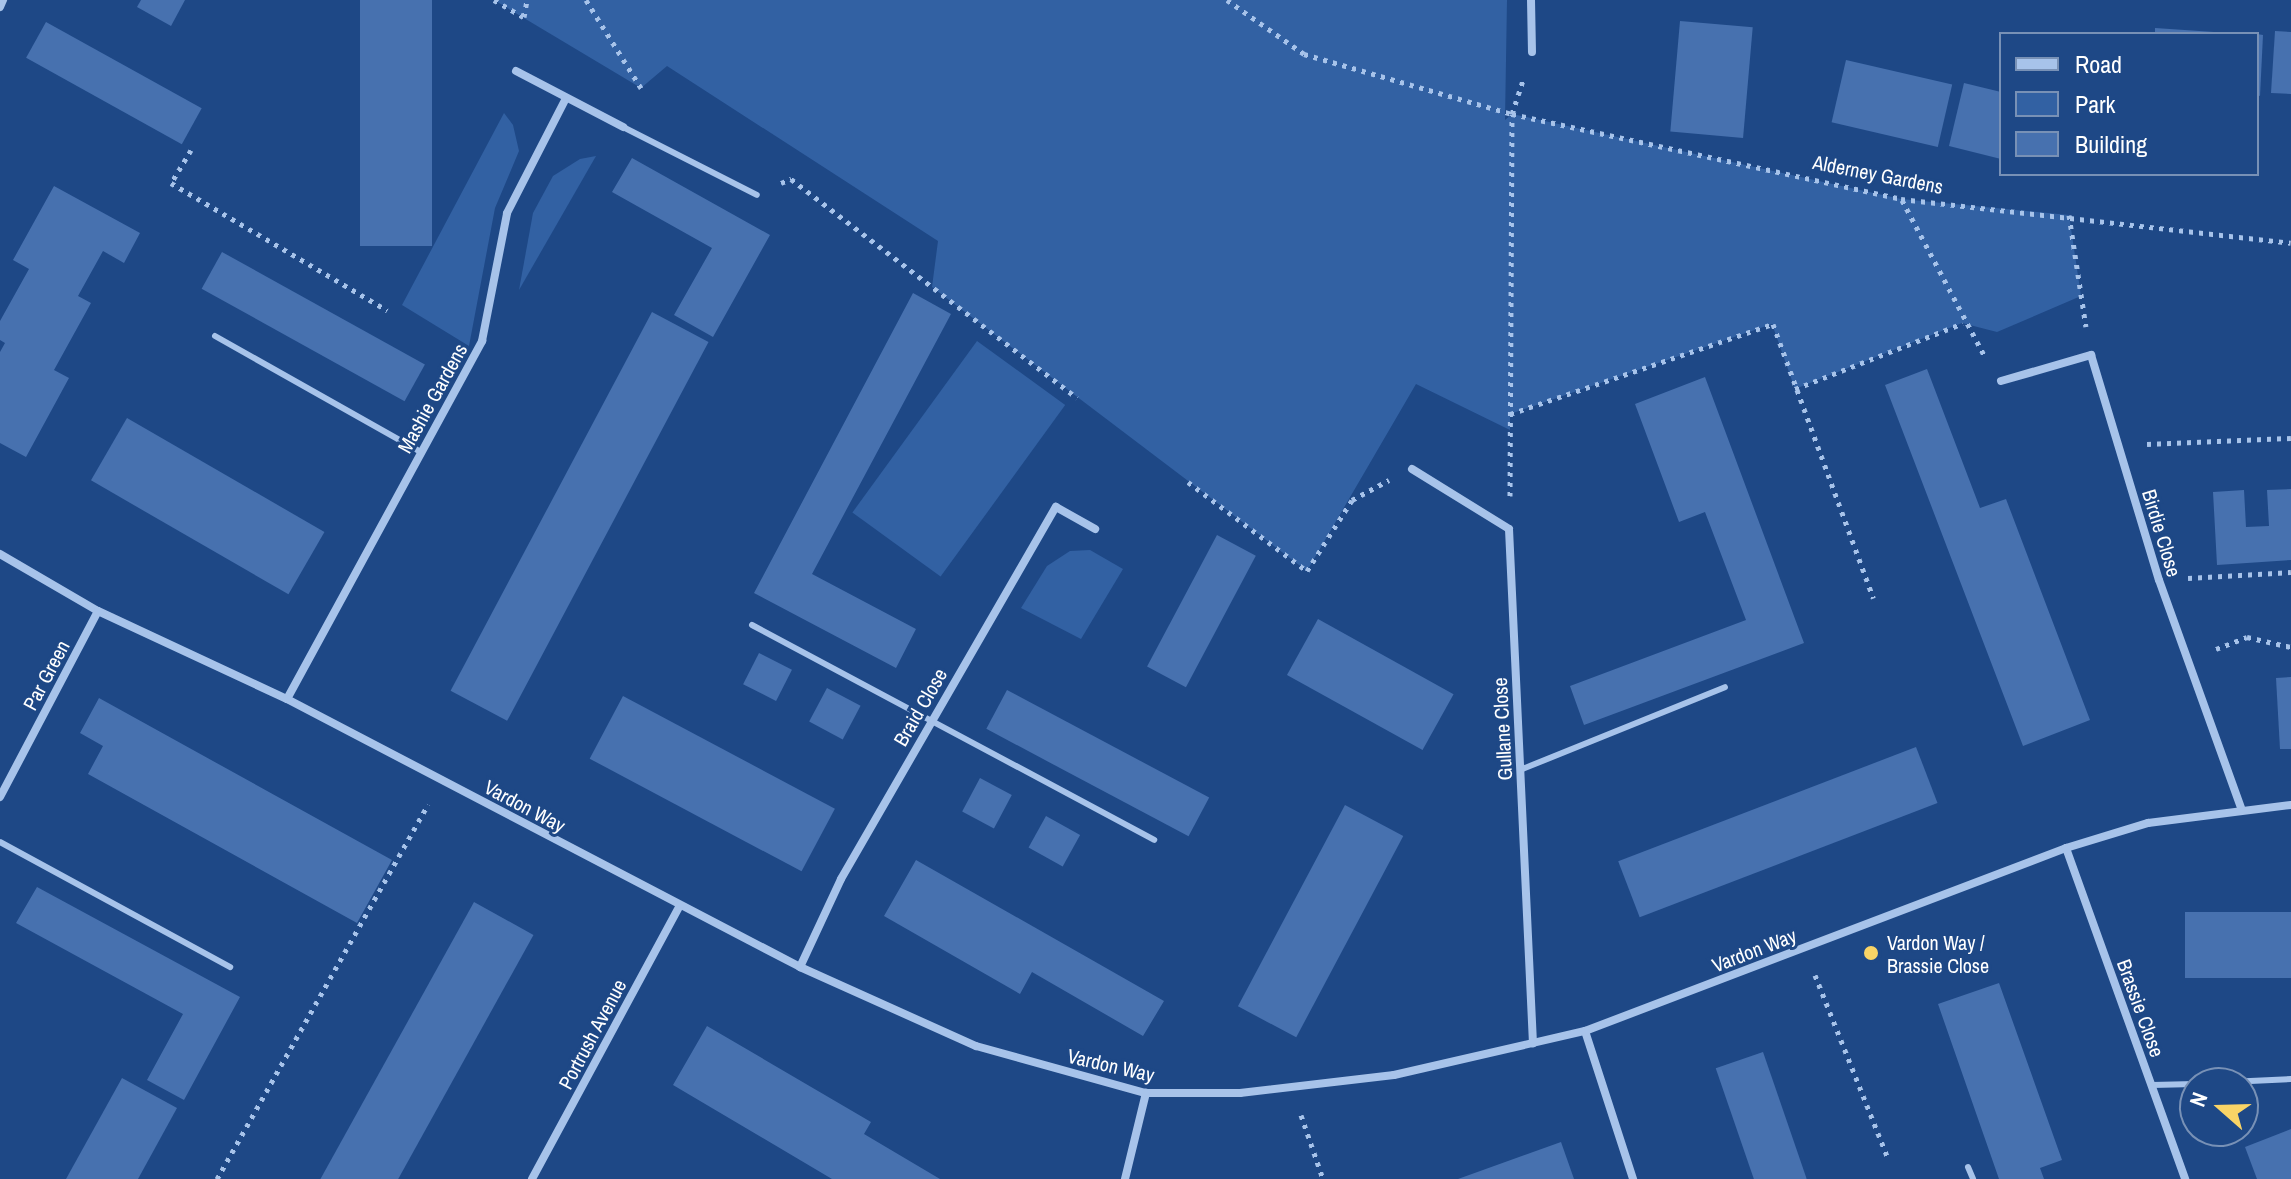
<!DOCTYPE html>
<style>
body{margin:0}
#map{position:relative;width:2291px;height:1179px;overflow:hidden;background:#1e4886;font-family:"Archivo Narrow",sans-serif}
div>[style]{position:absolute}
.green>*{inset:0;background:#3261a3;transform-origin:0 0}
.building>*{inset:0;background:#4771af;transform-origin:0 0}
.path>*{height:5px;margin-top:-2.5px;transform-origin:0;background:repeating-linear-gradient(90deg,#a7c3ea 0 4px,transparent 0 10px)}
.service>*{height:6px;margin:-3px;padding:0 3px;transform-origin:3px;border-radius:3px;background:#a7c3ea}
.minor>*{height:8px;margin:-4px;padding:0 4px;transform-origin:4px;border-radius:4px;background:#a7c3ea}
.dots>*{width:22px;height:22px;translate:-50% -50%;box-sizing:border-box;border:4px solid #1e4886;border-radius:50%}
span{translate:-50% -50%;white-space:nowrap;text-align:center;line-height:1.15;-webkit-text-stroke:6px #1e4886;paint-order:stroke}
.street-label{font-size:20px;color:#fff}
.poi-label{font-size:20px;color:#fff}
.left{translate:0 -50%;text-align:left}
.legend{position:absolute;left:1999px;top:32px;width:260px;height:144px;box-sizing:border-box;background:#1e4886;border:2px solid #7891b6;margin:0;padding:10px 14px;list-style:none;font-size:24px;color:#fff}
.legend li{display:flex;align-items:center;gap:16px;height:40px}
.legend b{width:40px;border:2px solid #7891b6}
.north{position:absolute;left:2179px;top:1067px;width:80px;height:80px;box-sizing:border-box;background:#1e4886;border:2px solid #7891b6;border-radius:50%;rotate:290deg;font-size:22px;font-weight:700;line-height:32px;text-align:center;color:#fff}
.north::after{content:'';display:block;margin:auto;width:28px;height:36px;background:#f9d466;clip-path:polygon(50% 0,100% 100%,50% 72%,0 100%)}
</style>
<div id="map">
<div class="green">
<div style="clip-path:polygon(494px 0,1507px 0,1505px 120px,1512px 114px,1901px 199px,2069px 215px,2081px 296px,1997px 332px,1962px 323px,1795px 389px,1772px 324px,1510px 414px,1510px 430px,1416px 384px,1307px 571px,932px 287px,938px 241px,667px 66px,641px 88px)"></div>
<div style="clip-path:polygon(504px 113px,513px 125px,519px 151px,495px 208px,469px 346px,402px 305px)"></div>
<div style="clip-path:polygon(596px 156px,519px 290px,533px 213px,553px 176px,580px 159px)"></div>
<div style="left:977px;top:341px;width:109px;height:212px;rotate:36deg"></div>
<div style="clip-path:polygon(1090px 550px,1123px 569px,1081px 639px,1021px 608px,1047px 566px,1070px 551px)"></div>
</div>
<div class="building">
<div style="clip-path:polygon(141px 0,185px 0,171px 26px,137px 7px)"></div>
<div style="left:360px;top:0;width:72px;height:246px"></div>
<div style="left:1680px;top:21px;width:73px;height:111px;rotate:5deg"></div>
<div style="left:46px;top:22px;width:178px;height:41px;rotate:29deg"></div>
<div style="clip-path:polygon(2155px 28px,2214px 32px,2214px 34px,2155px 34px)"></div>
<div style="clip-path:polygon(2275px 31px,2291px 32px,2291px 94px,2271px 93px)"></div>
<div style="clip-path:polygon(2257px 34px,2263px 35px,2260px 96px,2257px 95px)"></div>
<div style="left:1846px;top:60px;width:109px;height:64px;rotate:13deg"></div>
<div style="clip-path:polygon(1964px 83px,2001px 92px,2001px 159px,1949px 146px)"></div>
<div style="clip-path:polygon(632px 158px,770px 235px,713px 337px,674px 315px,712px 248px,612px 192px)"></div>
<div style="clip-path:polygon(54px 186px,140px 233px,124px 263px,103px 251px,78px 296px,91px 303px,54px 370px,69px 378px,26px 457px,0 443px,0 352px,5px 343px,0 340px,0 321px,29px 269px,13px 260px)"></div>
<div style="left:222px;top:252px;width:232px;height:42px;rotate:29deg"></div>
<div style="clip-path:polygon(913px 293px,951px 314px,812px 574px,916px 629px,896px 668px,754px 593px)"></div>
<div style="left:652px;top:312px;width:64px;height:429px;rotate:28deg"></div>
<div style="clip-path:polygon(1927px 369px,1980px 508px,2006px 499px,2090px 720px,2023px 746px,1885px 385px)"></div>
<div style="clip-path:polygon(1705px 377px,1804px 643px,1584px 725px,1570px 686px,1746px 620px,1705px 512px,1679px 522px,1635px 404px)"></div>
<div style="left:127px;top:418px;width:228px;height:72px;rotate:30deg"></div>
<div style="clip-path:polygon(2291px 489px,2291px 560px,2217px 565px,2213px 492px,2244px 490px,2246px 527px,2269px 526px,2267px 490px)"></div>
<div style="left:1217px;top:535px;width:44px;height:149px;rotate:28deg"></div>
<div style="left:1318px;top:619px;width:155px;height:64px;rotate:29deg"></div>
<div style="left:759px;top:653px;width:37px;height:35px;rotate:27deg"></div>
<div style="clip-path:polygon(2291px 677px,2291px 749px,2280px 749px,2276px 678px)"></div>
<div style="left:827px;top:688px;width:38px;height:38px;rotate:28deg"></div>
<div style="left:1007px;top:690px;width:229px;height:44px;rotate:28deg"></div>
<div style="left:623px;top:696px;width:240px;height:71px;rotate:28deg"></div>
<div style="clip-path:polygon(99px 698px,392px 860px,357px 923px,88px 774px,103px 746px,80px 733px)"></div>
<div style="left:1916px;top:747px;width:60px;height:319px;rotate:69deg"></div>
<div style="left:980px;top:778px;width:36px;height:38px;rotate:28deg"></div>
<div style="left:1345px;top:805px;width:66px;height:228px;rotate:28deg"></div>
<div style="left:1046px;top:816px;width:39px;height:36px;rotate:29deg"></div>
<div style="clip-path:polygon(916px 860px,1164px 1001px,1143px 1036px,1032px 972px,1020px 994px,884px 916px)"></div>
<div style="clip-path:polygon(37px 887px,240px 997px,184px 1100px,147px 1080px,183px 1014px,16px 923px)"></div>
<div style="left:474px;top:902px;width:68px;height:317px;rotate:29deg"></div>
<div style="left:2291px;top:912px;width:66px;height:106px;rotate:90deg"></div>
<div style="clip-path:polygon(1999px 983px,2062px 1160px,2040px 1168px,2044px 1179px,1999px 1179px,1938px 1004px)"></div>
<div style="clip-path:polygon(707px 1026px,871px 1122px,864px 1134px,940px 1179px,832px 1179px,673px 1085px)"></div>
<div style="left:1763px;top:1052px;width:134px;height:50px;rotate:71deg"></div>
<div style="clip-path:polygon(122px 1078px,177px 1108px,138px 1179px,66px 1179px)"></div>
<div style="clip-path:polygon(2291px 1129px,2291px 1179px,2257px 1179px,2245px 1147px)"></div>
<div style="clip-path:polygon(1561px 1142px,1574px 1179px,1458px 1179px)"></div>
</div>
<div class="path">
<div style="left:494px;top:0;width:34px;rotate:30deg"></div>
<div style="left:524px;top:17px;width:17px;rotate:-80deg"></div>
<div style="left:586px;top:0;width:104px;rotate:58deg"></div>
<div style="left:1227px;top:0;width:94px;rotate:35deg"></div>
<div style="left:1304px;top:54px;width:216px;rotate:16.1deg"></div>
<div style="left:1512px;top:114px;width:398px;rotate:12.3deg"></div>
<div style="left:1901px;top:199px;width:392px;rotate:6.4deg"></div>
<div style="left:191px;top:150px;width:39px;rotate:121deg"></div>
<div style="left:171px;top:183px;width:251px;rotate:30.5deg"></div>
<div style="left:781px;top:183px;width:11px;rotate:-22deg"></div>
<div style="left:791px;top:179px;width:360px;rotate:37.4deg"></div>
<div style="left:1902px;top:200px;width:178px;rotate:62.1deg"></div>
<div style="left:2069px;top:215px;width:113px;rotate:81.4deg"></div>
<div style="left:1795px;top:389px;width:180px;rotate:-21.4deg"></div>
<div style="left:1510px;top:414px;width:278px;rotate:-18.9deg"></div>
<div style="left:1773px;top:324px;width:292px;rotate:69.9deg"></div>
<div style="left:2147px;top:444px;width:144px;rotate:-2.4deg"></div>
<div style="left:1188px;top:482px;width:149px;rotate:36.8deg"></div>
<div style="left:1307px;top:571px;width:84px;rotate:-57.6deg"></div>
<div style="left:1352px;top:500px;width:42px;rotate:-28.4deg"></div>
<div style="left:1510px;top:496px;width:382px;rotate:-89.7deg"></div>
<div style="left:1512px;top:114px;width:36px;rotate:-72deg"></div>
<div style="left:2188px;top:578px;width:103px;rotate:-3.3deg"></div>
<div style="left:2216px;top:649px;width:33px;rotate:-21deg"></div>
<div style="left:2247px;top:637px;width:45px;rotate:12.8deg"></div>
<div style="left:1815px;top:975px;width:195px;rotate:68.3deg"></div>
<div style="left:1301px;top:1115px;width:68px;rotate:71deg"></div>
<div style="left:217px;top:1179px;width:430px;rotate:-60.6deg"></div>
</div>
<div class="service">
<div style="left:623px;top:127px;width:150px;rotate:26.9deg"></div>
<div style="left:215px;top:336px;width:236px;rotate:29.4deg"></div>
<div style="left:752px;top:625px;width:456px;rotate:28.1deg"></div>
<div style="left:1520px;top:770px;width:221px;rotate:-22deg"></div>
<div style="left:0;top:842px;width:262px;rotate:28.5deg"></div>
<div style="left:2207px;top:1083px;width:84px;rotate:-2.7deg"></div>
<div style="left:2152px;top:1085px;width:43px;rotate:-1.3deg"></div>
<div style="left:1968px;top:1167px;width:13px;rotate:67deg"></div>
</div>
<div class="minor">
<div style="left:1531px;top:0;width:52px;rotate:88.9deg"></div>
<div style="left:0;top:7px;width:8px;rotate:-67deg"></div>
<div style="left:516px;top:71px;width:121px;rotate:27.6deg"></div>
<div style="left:2001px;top:381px;width:94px;rotate:-16.1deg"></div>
<div style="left:2091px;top:355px;width:235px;rotate:73.2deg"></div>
<div style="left:2159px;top:580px;width:242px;rotate:70.2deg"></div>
<div style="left:1412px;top:469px;width:114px;rotate:31.7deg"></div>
<div style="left:1509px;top:529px;width:515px;rotate:87.33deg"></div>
<div style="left:0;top:554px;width:113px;rotate:30.2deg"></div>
<div style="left:98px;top:611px;width:208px;rotate:25deg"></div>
<div style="left:287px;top:699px;width:579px;rotate:27.58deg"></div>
<div style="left:800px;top:967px;width:193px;rotate:24.2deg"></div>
<div style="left:976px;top:1046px;width:176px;rotate:15.5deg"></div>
<div style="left:1146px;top:1093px;width:94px"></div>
<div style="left:1240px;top:1093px;width:155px;rotate:-6.7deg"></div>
<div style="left:1394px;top:1075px;width:196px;rotate:-13deg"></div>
<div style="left:1585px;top:1031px;width:515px;rotate:-20.83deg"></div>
<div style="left:2066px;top:848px;width:86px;rotate:-17deg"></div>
<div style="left:2148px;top:823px;width:144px;rotate:-7.2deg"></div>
<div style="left:287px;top:699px;width:408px;rotate:-61.4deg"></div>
<div style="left:482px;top:341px;width:130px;rotate:-78.9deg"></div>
<div style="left:507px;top:213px;width:129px;rotate:-62.8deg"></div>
<div style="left:0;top:797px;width:210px;rotate:-62.2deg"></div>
<div style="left:2066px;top:848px;width:352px;rotate:70.2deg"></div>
<div style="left:800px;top:967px;width:97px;rotate:-65deg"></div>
<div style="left:841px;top:879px;width:430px;rotate:-60deg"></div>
<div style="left:1056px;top:507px;width:45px;rotate:29.4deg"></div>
<div style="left:1585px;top:1031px;width:156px;rotate:72deg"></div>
<div style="left:532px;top:1179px;width:311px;rotate:-61.6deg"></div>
<div style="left:1125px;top:1179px;width:89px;rotate:-76.3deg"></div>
</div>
<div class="dots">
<div style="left:1871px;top:953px;background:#f9d466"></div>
</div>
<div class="street-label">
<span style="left:1878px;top:174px;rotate:11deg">Alderney Gardens</span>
<span style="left:432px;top:398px;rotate:-61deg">Mashie Gardens</span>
<span style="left:2162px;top:533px;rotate:73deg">Birdie Close</span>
<span style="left:46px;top:675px;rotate:-62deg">Par Green</span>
<span style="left:920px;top:707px;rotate:-60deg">Braid Close</span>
<span style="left:1502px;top:729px;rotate:-93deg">Gullane Close</span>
<span style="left:525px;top:806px;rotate:28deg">Vardon Way</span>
<span style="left:1754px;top:950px;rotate:-21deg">Vardon Way</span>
<span style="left:2141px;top:1008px;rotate:70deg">Brassie Close</span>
<span style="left:592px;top:1034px;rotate:-62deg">Portrush Avenue</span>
<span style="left:1111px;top:1065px;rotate:13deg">Vardon Way</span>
</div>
<div class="poi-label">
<span class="left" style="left:1887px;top:954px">Vardon Way /<br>Brassie Close</span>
</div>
<ul class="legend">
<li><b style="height:10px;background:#a7c3ea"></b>Road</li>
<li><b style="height:22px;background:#3261a3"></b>Park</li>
<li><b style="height:22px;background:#4771af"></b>Building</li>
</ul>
<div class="north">N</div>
</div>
